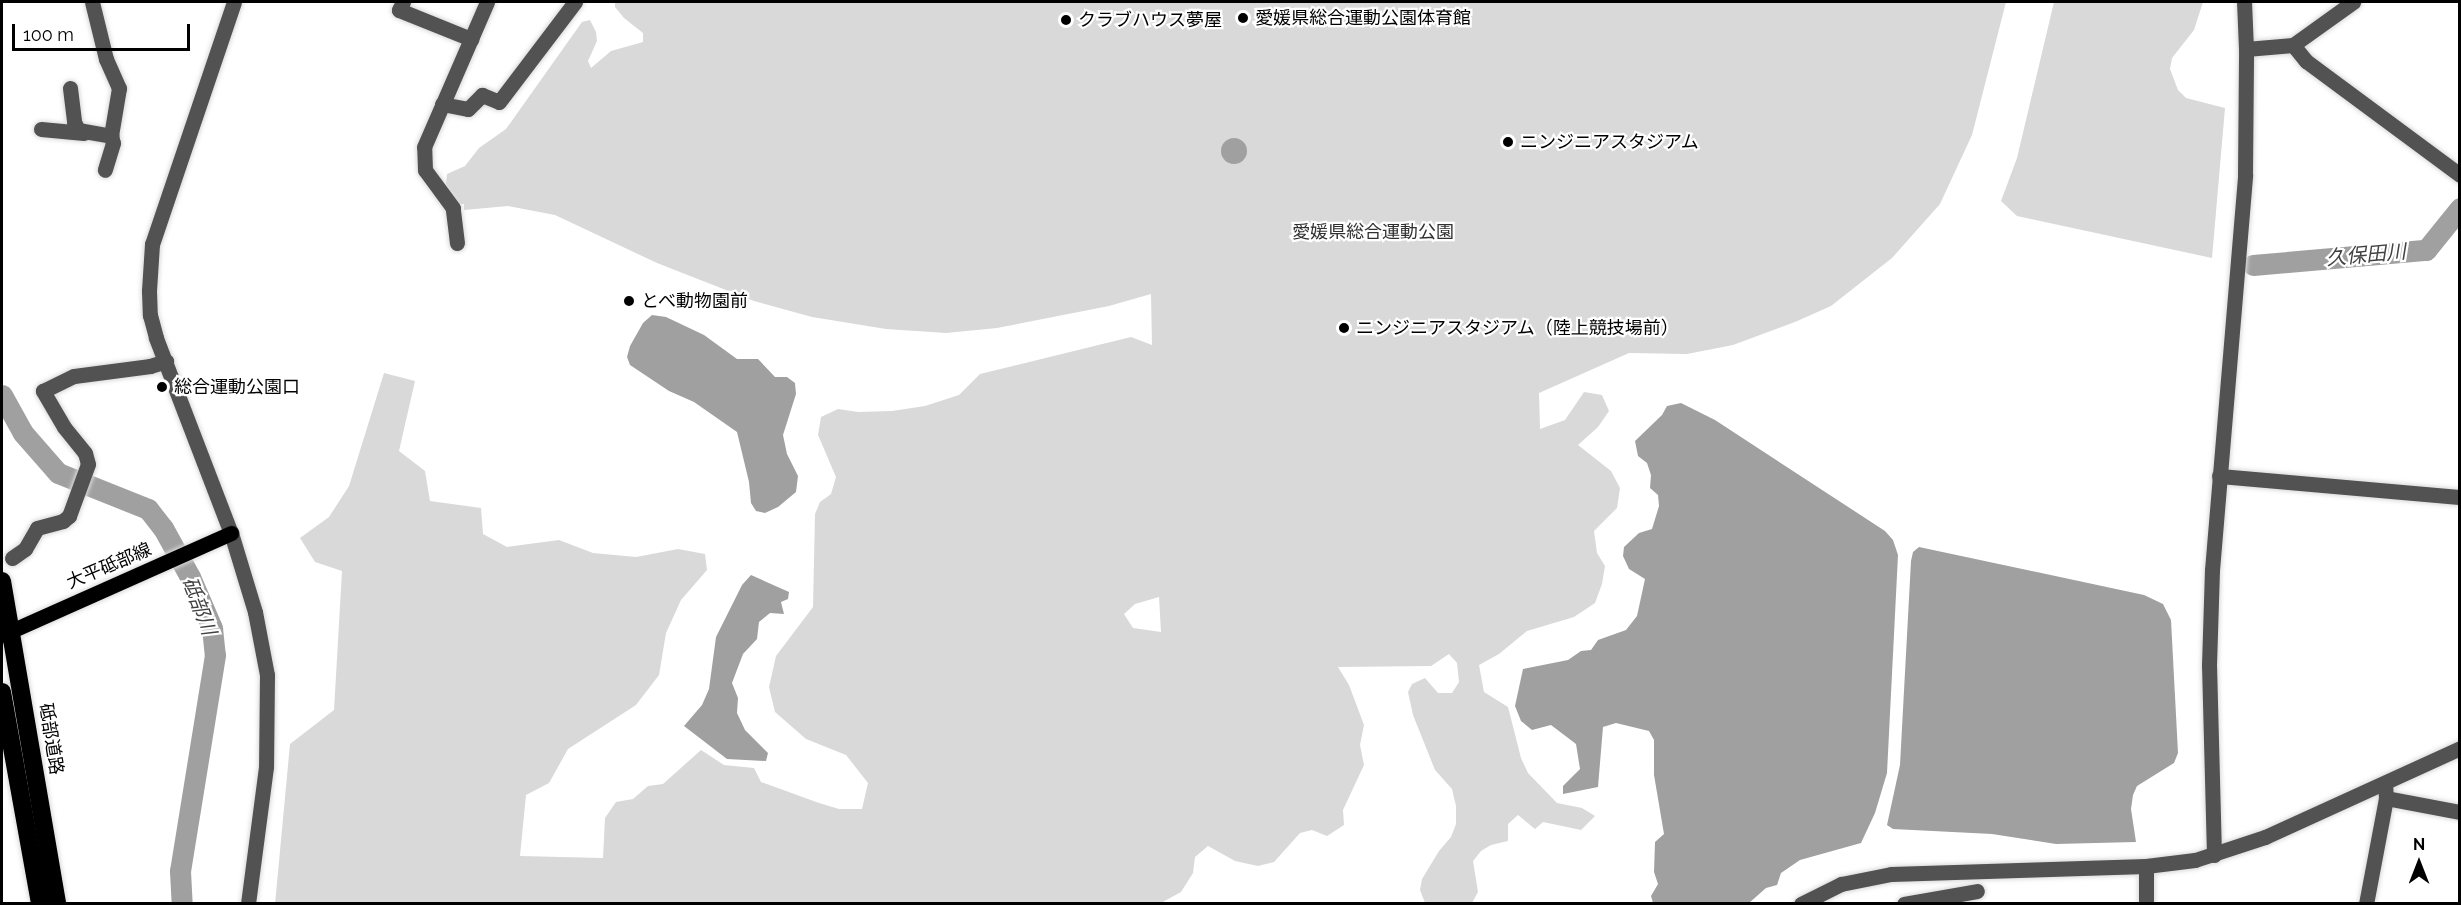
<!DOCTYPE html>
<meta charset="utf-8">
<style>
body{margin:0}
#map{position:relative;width:2461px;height:905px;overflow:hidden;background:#fff;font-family:Raleway,"Noto Sans JP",sans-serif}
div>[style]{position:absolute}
.green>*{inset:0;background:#d9d9d9}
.water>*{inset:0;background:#a0a0a0}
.round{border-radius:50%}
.river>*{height:21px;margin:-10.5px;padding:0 10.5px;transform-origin:10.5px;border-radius:10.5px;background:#a0a0a0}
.roads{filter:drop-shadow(0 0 2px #dbdbdb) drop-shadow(0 0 2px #dbdbdb)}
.minor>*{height:15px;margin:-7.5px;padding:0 7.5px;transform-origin:7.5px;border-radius:7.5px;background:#525252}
.major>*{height:15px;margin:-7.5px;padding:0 7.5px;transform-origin:7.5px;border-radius:7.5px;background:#000}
.highway>*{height:18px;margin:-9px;padding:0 9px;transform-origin:9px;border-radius:9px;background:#000}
.dots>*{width:16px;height:16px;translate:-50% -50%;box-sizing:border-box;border:3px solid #fff;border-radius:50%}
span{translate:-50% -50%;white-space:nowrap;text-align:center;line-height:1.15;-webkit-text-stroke:4.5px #fff;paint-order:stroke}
.poi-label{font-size:18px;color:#000}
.left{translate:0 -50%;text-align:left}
.park-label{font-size:18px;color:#303030}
.street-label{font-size:18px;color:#000}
.water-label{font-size:20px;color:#414141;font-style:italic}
.frame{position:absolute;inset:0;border:3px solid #000;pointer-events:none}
.north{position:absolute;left:2389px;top:833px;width:60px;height:60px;-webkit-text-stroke:4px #fff;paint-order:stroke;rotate:0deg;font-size:16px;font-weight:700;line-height:24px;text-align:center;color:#000}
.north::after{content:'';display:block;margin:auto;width:21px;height:27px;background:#000;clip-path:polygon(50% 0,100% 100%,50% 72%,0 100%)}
.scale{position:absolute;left:12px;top:24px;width:178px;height:27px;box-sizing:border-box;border:3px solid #000;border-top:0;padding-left:8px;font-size:18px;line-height:21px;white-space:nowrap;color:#000;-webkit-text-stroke:4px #fff;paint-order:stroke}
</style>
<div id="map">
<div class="green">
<div style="clip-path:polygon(evenodd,615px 2px,902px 3px,2006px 2px,1972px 135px,1940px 204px,1892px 258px,1831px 306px,1795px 322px,1733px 345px,1687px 354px,1629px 353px,1539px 393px,1540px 429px,1565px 420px,1584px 392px,1602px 395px,1609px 411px,1598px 427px,1578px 445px,1611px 471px,1620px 488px,1617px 508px,1594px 531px,1597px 553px,1605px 566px,1602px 584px,1595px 603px,1574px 617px,1527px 631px,1499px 654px,1479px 665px,1484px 692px,1508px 707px,1521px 758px,1528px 773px,1557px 803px,1582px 808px,1595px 816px,1581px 830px,1543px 822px,1535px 829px,1518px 815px,1508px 824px,1508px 841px,1491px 845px,1481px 851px,1473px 861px,1478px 892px,1472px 903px,1425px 903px,1420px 890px,1422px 879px,1439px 851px,1451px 837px,1456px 824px,1456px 806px,1452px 789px,1435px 770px,1413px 715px,1408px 692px,1412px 684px,1425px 678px,1438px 693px,1452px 693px,1459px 682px,1457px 663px,1449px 654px,1431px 666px,1338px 667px,1349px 685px,1364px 725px,1360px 745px,1364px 765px,1343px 810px,1344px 825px,1327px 836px,1312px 830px,1300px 833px,1274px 862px,1258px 866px,1235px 861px,1208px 846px,1195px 857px,1193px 873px,1181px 892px,1161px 903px,275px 904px,290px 744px,334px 710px,342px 571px,315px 562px,300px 538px,329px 517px,349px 486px,384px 373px,415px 381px,399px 451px,425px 471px,430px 501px,481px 508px,483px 534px,507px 547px,559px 540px,593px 553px,636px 557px,678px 549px,705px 554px,707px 570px,681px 600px,666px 633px,659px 675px,636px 705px,568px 749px,549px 783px,526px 795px,520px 856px,603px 858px,605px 818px,616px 802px,633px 799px,648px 786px,663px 784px,701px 750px,724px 765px,754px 768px,761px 782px,819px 803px,839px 809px,862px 809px,868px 783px,846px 755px,806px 739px,775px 712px,769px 687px,776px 656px,813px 607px,815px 514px,820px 502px,831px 494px,836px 477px,818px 435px,821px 417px,838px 409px,858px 412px,892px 411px,925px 406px,959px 395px,980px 374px,1131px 337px,1152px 345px,1151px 294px,1109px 306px,997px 328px,946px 333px,886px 329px,812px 317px,754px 301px,657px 263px,555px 215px,508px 206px,464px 210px,464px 204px,459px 204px,450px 194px,446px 184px,447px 174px,465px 166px,479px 148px,506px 129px,582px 22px,590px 20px,596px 32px,597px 41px,588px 61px,591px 68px,611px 51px,643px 42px,643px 33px,624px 18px,615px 7px,615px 2px,1159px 597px,1161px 632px,1133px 628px,1124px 614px,1135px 604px,1159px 597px)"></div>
<div style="clip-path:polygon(2054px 2px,2203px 2px,2194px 30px,2172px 58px,2170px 69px,2178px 90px,2186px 98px,2225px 108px,2212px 258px,2017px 216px,2001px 201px,2017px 158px)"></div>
</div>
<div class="water">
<div class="round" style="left:1221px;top:138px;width:26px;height:26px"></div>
<div style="clip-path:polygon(652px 315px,666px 317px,704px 335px,737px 359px,758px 359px,775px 377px,787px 377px,795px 383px,796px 394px,783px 435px,787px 454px,798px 476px,796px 492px,778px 507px,765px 513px,756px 511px,751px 503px,749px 482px,737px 432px,694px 402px,669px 391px,630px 365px,627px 357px,630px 346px,643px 323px)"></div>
<div style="clip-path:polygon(1681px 403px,1715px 420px,1885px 531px,1893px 540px,1898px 555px,1887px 773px,1875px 813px,1861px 843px,1800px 860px,1781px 873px,1777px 885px,1766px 888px,1749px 903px,1653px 903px,1651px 896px,1658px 884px,1654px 872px,1655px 842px,1664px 834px,1654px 775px,1654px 740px,1649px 731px,1616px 723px,1603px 727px,1598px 787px,1563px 794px,1563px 786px,1580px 769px,1576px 744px,1551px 725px,1532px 730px,1521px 721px,1515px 706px,1523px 669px,1568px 660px,1581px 651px,1591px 650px,1598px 640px,1626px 630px,1637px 616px,1645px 579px,1629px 569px,1623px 556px,1624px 547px,1639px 533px,1652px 529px,1659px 506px,1658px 495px,1650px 488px,1651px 475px,1647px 463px,1638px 456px,1635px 441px,1662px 415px,1667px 406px)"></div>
<div style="clip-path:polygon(1919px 547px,2144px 595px,2163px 604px,2171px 620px,2178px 753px,2174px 763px,2137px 786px,2133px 795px,2131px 809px,2136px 842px,2056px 844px,1992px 834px,1893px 829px,1887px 825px,1900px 765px,1911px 561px,1913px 552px)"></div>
<div style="clip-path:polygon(751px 575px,789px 592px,788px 599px,781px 602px,784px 614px,770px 613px,759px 622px,757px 639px,743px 654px,732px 683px,738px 698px,737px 713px,745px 730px,768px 753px,766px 761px,727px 759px,684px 726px,702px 705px,709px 689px,716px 637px,742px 585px)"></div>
</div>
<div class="river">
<div style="left:2253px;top:265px;width:174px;rotate:-5deg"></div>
<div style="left:2426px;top:250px;width:54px;rotate:-51deg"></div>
<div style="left:2px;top:395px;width:43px;rotate:61.1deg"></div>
<div style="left:23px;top:433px;width:53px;rotate:48.8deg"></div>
<div style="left:58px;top:473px;width:97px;rotate:21.8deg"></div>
<div style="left:148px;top:509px;width:24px;rotate:52deg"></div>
<div style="left:163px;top:528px;width:56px;rotate:61.1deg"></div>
<div style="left:190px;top:577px;width:56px;rotate:66.7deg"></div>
<div style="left:212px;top:628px;width:27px;rotate:84deg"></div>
<div style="left:215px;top:655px;width:219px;rotate:99.2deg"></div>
<div style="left:180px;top:871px;width:33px;rotate:87deg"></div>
</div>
<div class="roads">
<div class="minor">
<div style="left:92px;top:2px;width:59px;rotate:76.2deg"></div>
<div style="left:106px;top:59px;width:32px;rotate:66deg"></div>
<div style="left:119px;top:88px;width:49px;rotate:99.5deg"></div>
<div style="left:111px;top:136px;width:7px;rotate:74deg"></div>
<div style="left:113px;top:143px;width:28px;rotate:107deg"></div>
<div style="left:234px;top:2px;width:256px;rotate:108.7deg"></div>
<div style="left:152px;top:244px;width:47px;rotate:93.7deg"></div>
<div style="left:149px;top:291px;width:24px;rotate:88deg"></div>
<div style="left:150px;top:315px;width:24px;rotate:75deg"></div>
<div style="left:156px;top:338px;width:209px;rotate:69deg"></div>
<div style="left:231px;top:533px;width:83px;rotate:73.1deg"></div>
<div style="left:255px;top:612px;width:64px;rotate:79.2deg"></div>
<div style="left:267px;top:675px;width:92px;rotate:90.6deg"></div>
<div style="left:266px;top:767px;width:138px;rotate:97.5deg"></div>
<div style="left:403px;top:2px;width:9px;rotate:117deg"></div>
<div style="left:399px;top:10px;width:78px;rotate:21.9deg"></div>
<div style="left:2293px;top:45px;width:21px;rotate:51deg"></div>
<div style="left:2306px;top:61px;width:192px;rotate:36.5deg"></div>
<div style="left:2246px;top:49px;width:47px;rotate:-4.9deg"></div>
<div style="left:2293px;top:45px;width:74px;rotate:-35.6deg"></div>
<div style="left:70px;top:88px;width:34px;rotate:83deg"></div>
<div style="left:74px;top:122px;width:9px;rotate:63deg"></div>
<div style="left:78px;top:130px;width:34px;rotate:10deg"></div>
<div style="left:442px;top:104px;width:26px;rotate:11deg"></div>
<div style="left:468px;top:109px;width:20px;rotate:-45deg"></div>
<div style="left:482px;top:95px;width:18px;rotate:22deg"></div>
<div style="left:499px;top:102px;width:126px;rotate:-52.8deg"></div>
<div style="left:41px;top:129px;width:43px;rotate:5.3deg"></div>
<div style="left:457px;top:243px;width:35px;rotate:-97deg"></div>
<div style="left:453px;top:208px;width:47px;rotate:-126.4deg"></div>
<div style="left:425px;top:170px;width:23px;rotate:-92deg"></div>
<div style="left:424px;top:147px;width:158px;rotate:-66.5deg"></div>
<div style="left:2219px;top:476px;width:242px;rotate:5deg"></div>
<div style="left:12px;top:558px;width:16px;rotate:-35deg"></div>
<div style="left:25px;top:549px;width:24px;rotate:-60deg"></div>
<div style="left:37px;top:528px;width:27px;rotate:-15deg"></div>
<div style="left:63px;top:521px;width:8px;rotate:-40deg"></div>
<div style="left:69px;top:516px;width:55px;rotate:-69.9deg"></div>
<div style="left:88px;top:464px;width:11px;rotate:-105deg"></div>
<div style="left:85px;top:453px;width:33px;rotate:-129deg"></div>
<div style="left:64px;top:427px;width:42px;rotate:-120.3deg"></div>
<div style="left:43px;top:391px;width:34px;rotate:-26deg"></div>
<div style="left:74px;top:376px;width:77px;rotate:-7.5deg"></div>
<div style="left:150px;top:366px;width:17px;rotate:-17deg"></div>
<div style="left:2386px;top:798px;width:75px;rotate:10.7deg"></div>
<div style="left:2214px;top:855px;width:190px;rotate:-91.5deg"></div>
<div style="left:2209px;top:665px;width:95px;rotate:-88.2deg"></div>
<div style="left:2212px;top:570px;width:397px;rotate:-85.2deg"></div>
<div style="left:2245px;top:174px;width:125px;rotate:-89.5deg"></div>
<div style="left:2246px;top:49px;width:47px;rotate:-92.4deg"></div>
<div style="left:1801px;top:904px;width:45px;rotate:-26.6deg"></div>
<div style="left:1841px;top:884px;width:51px;rotate:-11.3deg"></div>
<div style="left:1891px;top:874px;width:255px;rotate:-1.8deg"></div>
<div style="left:2146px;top:866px;width:49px;rotate:-7deg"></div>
<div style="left:2195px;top:860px;width:74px;rotate:-18.2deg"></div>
<div style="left:2265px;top:837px;width:214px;rotate:-24.5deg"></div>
<div style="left:1904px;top:904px;width:74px;rotate:-10.1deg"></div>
<div style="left:2146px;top:904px;width:38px;rotate:-90deg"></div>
<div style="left:2366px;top:904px;width:108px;rotate:-79.3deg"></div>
<div style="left:2386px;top:798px;width:14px;rotate:-94deg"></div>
</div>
<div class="major">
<div style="left:2px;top:635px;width:251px;rotate:-24deg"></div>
</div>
<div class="highway">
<div style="left:2px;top:581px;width:328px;rotate:80.3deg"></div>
<div style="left:2px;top:692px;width:215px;rotate:79.8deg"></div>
</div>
</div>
<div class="dots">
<div style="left:1243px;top:18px;background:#000"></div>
<div style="left:1066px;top:20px;background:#000"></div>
<div style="left:1508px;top:142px;background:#000"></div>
<div style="left:629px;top:301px;background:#000"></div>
<div style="left:1344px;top:328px;background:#000"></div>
<div style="left:162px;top:387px;background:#000"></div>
</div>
<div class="poi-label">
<span class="left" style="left:1255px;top:18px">愛媛県総合運動公園体育館</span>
<span class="left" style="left:1078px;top:20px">クラブハウス夢屋</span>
<span class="left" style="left:1520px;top:142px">ニンジニアスタジアム</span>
<span class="left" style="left:641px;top:301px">とべ動物園前</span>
<span class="left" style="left:1356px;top:328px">ニンジニアスタジアム（陸上競技場前）</span>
<span class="left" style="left:174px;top:387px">総合運動公園口</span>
</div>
<div class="park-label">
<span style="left:1373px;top:232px">愛媛県総合運動公園</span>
</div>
<div class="street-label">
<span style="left:109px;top:566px;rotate:-23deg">大平砥部線</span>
<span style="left:51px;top:739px;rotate:81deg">砥部道路</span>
</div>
<div class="water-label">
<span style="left:2366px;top:255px;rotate:-5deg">久保田川</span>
<span style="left:199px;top:606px;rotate:69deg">砥部川</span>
</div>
<div class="frame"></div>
<div class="north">N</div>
<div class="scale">100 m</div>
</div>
